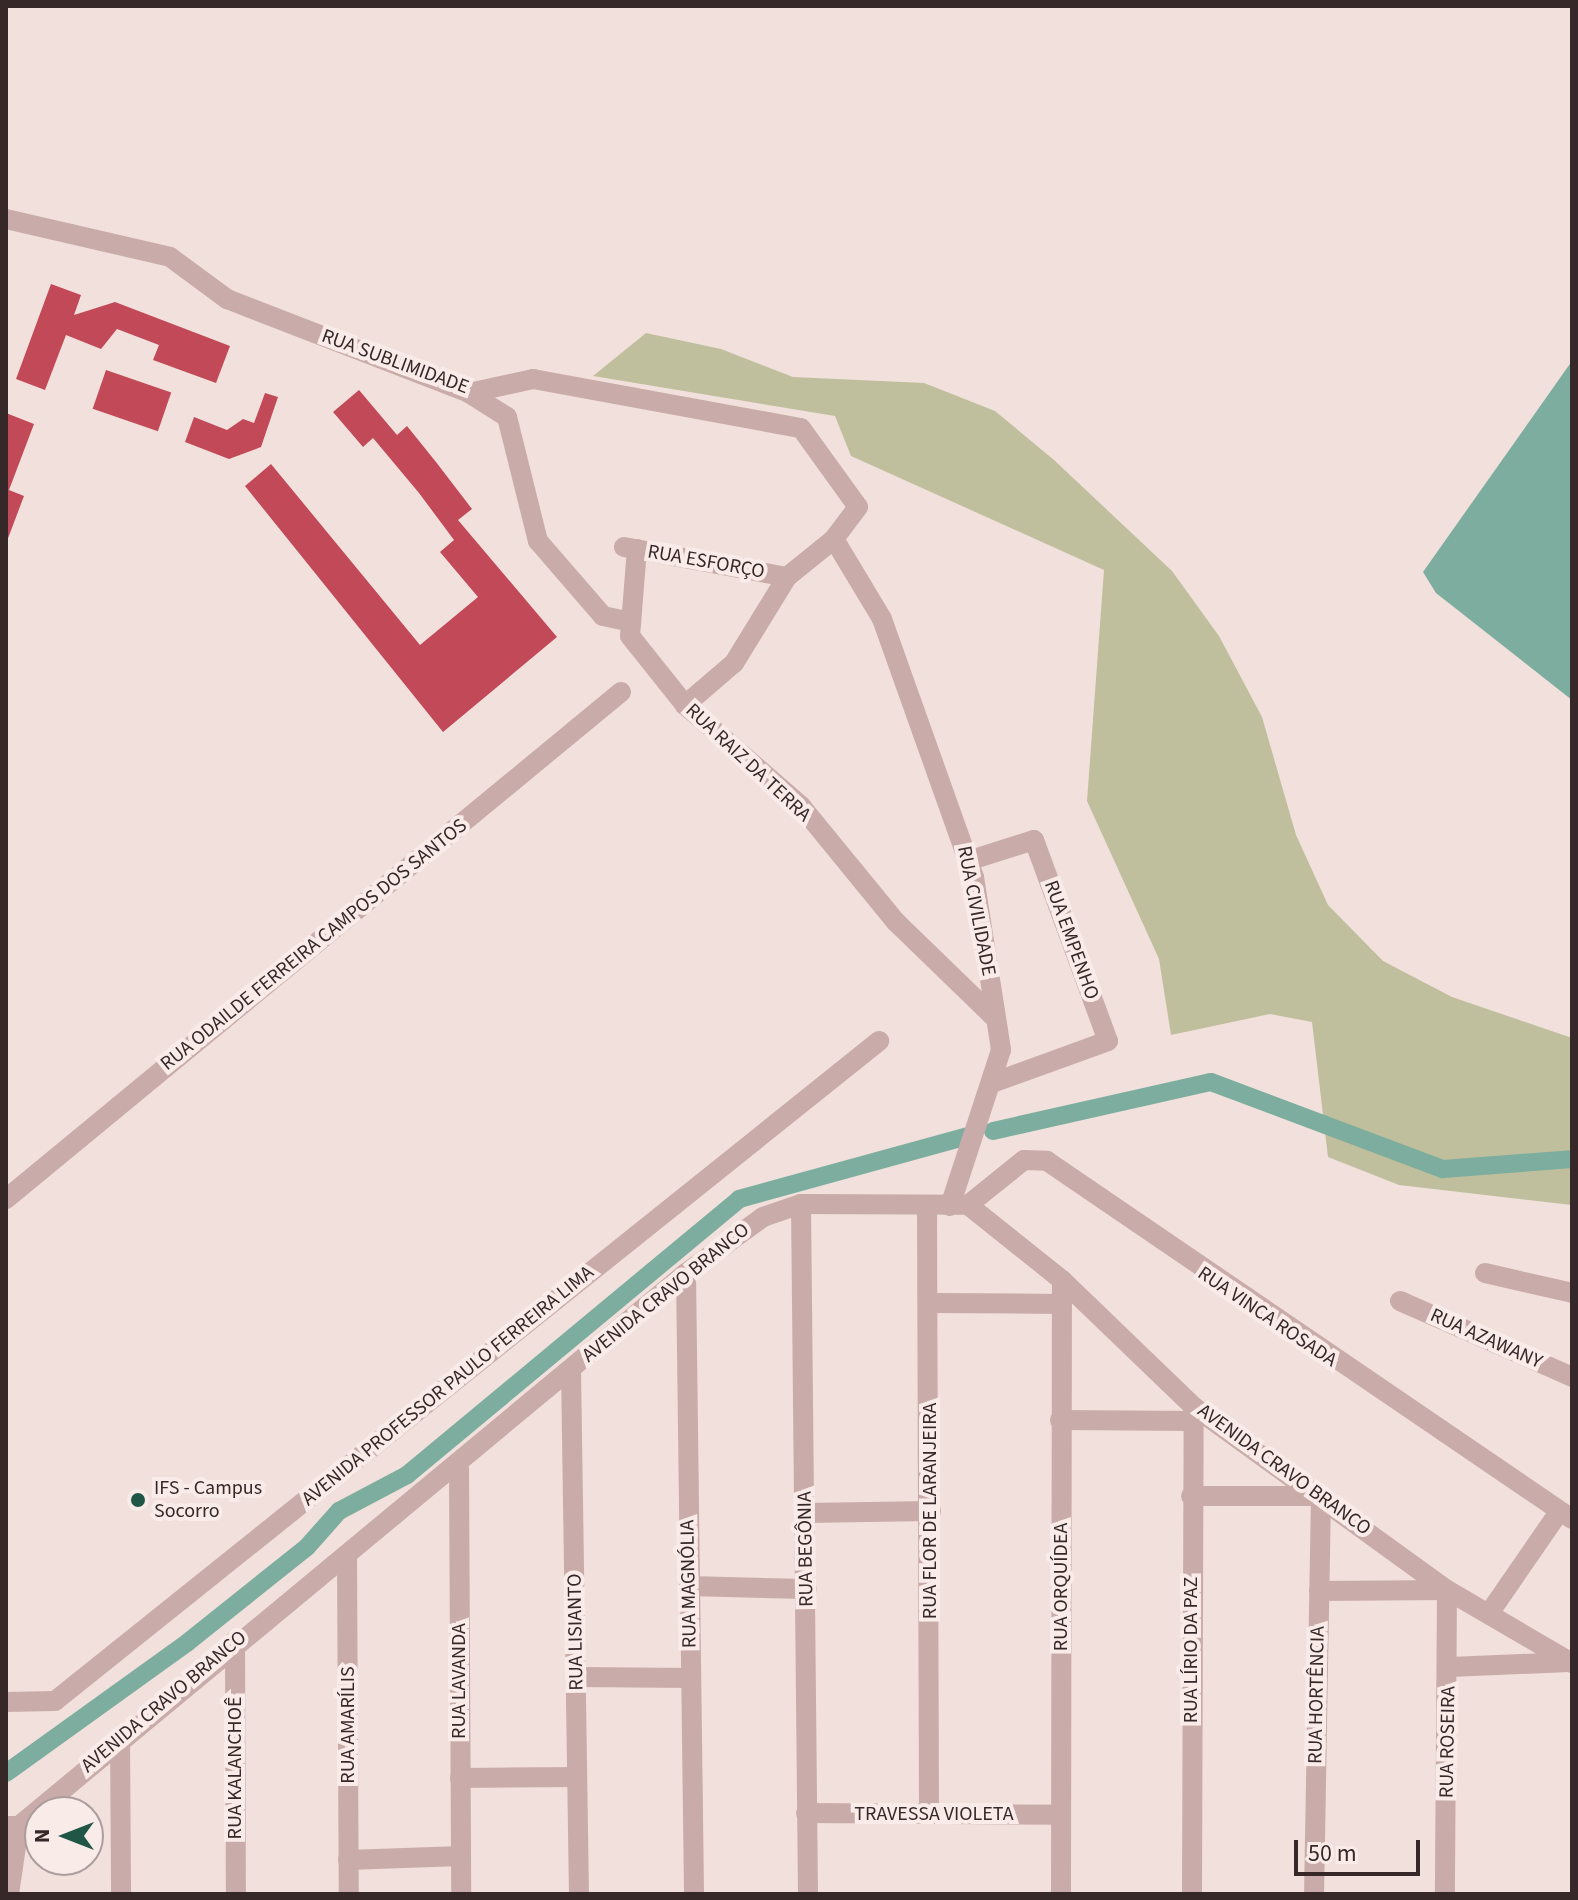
<!DOCTYPE html>
<meta charset="utf-8">
<style>
body{margin:0}
#map{position:relative;width:1578px;height:1900px;overflow:hidden;background:#f1e0dc;font-family:"Source Sans 3",sans-serif}
div>[style]{position:absolute}
.green>*{inset:0;background:#c0bf9d}
.water>*{inset:0;background:#7cad9e}
.canal>*{height:18px;margin:-9px;padding:0 9px;transform-origin:9px;border-radius:9px;background:#7cad9e}
.building>*{inset:0;background:#c24a58;transform-origin:0 0}
.minor>*{height:20px;margin:-10px;padding:0 10px;transform-origin:10px;border-radius:10px;background:#c9aca9}
.dots>*{width:22px;height:22px;translate:-50% -50%;box-sizing:border-box;border:4px solid #f9ebe8;border-radius:50%}
span{translate:-50% -50%;white-space:nowrap;text-align:center;line-height:1.15;-webkit-text-stroke:8px #f9ebe8;paint-order:stroke}
.street-label{font-size:20px;color:#362829}
.poi-label{font-size:20px;color:#362829}
.left{translate:0 -50%;text-align:left}
.frame{position:absolute;inset:0;border:8px solid #362829;pointer-events:none}
.north{position:absolute;left:24px;top:1796px;width:80px;height:80px;box-sizing:border-box;background:#f9ebe8;border:2px solid #ab9d9c;border-radius:50%;rotate:270deg;font-size:22px;font-weight:700;line-height:32px;text-align:center;color:#362829}
.north::after{content:'';display:block;margin:auto;width:28px;height:36px;background:#1f5646;clip-path:polygon(50% 0,100% 100%,50% 72%,0 100%)}
.scale{position:absolute;left:1294px;top:1840px;width:126px;height:36px;box-sizing:border-box;border:4px solid #362829;border-top:0;padding-left:10px;font-size:24px;line-height:28px;white-space:nowrap;color:#362829;-webkit-text-stroke:6px #f9ebe8;paint-order:stroke}
</style>
<div id="map">
<div class="green">
<div style="clip-path:polygon(646px 333px,721px 349px,793px 377px,924px 383px,995px 411px,1054px 460px,1172px 571px,1219px 636px,1262px 717px,1296px 835px,1328px 905px,1383px 961px,1452px 997px,1572px 1038px,1572px 1205px,1399px 1185px,1328px 1157px,1312px 1022px,1270px 1014px,1171px 1035px,1159px 959px,1087px 801px,1104px 570px,851px 456px,835px 416px,593px 376px)"></div>
</div>
<div class="water">
<div style="clip-path:polygon(1572px 361px,1572px 700px,1436px 593px,1423px 572px)"></div>
</div>
<div class="canal">
<div style="left:993px;top:1131px;width:223px;rotate:-12.7deg"></div>
<div style="left:1211px;top:1082px;width:248px;rotate:20.6deg"></div>
<div style="left:1443px;top:1169px;width:129px;rotate:-4.4deg"></div>
<div style="left:6px;top:1773px;width:224px;rotate:-35.7deg"></div>
<div style="left:188px;top:1642px;width:152px;rotate:-38.6deg"></div>
<div style="left:307px;top:1547px;width:48px;rotate:-48.4deg"></div>
<div style="left:339px;top:1511px;width:77px;rotate:-27.9deg"></div>
<div style="left:407px;top:1475px;width:432px;rotate:-39.7deg"></div>
<div style="left:739px;top:1199px;width:237px;rotate:-15.4deg"></div>
</div>
<div class="building">
<div style="clip-path:polygon(51px 284px,81px 295px,74px 315px,115px 302px,230px 346px,216px 383px,153px 360px,159px 345px,117px 329px,101px 349px,66px 335px,45px 390px,16px 379px)"></div>
<div style="left:106px;top:370px;width:69px;height:41px;rotate:19deg"></div>
<div style="clip-path:polygon(359px 390px,397px 435px,407px 426px,436px 462px,472px 509px,458px 520px,557px 637px,443px 732px,245px 486px,271px 464px,420px 645px,478px 597px,440px 552px,454px 540px,419px 493px,373px 438px,363px 447px,333px 412px)"></div>
<div style="clip-path:polygon(265px 393px,278px 397px,261px 447px,229px 459px,185px 442px,194px 417px,227px 430px,243px 419px,254px 423px)"></div>
<div style="clip-path:polygon(6px 413px,34px 424px,9px 490px,24px 496px,7px 541px)"></div>
</div>
<div class="minor">
<div style="left:6px;top:219px;width:168px;rotate:13deg"></div>
<div style="left:170px;top:257px;width:71px;rotate:36.4deg"></div>
<div style="left:227px;top:299px;width:260px;rotate:21.2deg"></div>
<div style="left:469px;top:393px;width:66px;rotate:-12.3deg"></div>
<div style="left:533px;top:379px;width:272px;rotate:10.4deg"></div>
<div style="left:801px;top:428px;width:97px;rotate:54.2deg"></div>
<div style="left:858px;top:507px;width:40px;rotate:127deg"></div>
<div style="left:834px;top:539px;width:60px;rotate:141deg"></div>
<div style="left:787px;top:577px;width:101px;rotate:121.6deg"></div>
<div style="left:734px;top:663px;width:65px;rotate:139.4deg"></div>
<div style="left:469px;top:393px;width:45px;rotate:32.3deg"></div>
<div style="left:507px;top:417px;width:128px;rotate:76deg"></div>
<div style="left:538px;top:541px;width:99px;rotate:49.1deg"></div>
<div style="left:603px;top:616px;width:29px;rotate:12deg"></div>
<div style="left:834px;top:539px;width:93px;rotate:59deg"></div>
<div style="left:882px;top:619px;width:274px;rotate:70.4deg"></div>
<div style="left:974px;top:877px;width:175px;rotate:81.1deg"></div>
<div style="left:1001px;top:1050px;width:164px;rotate:108.1deg"></div>
<div style="left:624px;top:547px;width:166px;rotate:10.4deg"></div>
<div style="left:637px;top:549px;width:87px;rotate:94.6deg"></div>
<div style="left:630px;top:636px;width:88px;rotate:51.4deg"></div>
<div style="left:685px;top:705px;width:154px;rotate:41deg"></div>
<div style="left:801px;top:806px;width:150px;rotate:50.7deg"></div>
<div style="left:896px;top:922px;width:139px;rotate:44.1deg"></div>
<div style="left:971px;top:860px;width:66px;rotate:-17.6deg"></div>
<div style="left:1034px;top:840px;width:214px;rotate:69.8deg"></div>
<div style="left:1108px;top:1041px;width:123px;rotate:160.1deg"></div>
<div style="left:6px;top:1199px;width:797px;rotate:-39.5deg"></div>
<div style="left:801px;top:1204px;width:690px;rotate:89.42deg"></div>
<div style="left:968px;top:1205px;width:72px;rotate:-38.8deg"></div>
<div style="left:1024px;top:1160px;width:23px;rotate:2deg"></div>
<div style="left:1047px;top:1161px;width:635px;rotate:34.29deg"></div>
<div style="left:927px;top:1208px;width:605px;rotate:89.81deg"></div>
<div style="left:686px;top:1273px;width:621px;rotate:89.26deg"></div>
<div style="left:1485px;top:1273px;width:89px;rotate:12.9deg"></div>
<div style="left:1400px;top:1301px;width:188px;rotate:23.8deg"></div>
<div style="left:930px;top:1303px;width:131px;rotate:0.4deg"></div>
<div style="left:571px;top:1370px;width:524px;rotate:89.13deg"></div>
<div style="left:1060px;top:1420px;width:133px;rotate:0.4deg"></div>
<div style="left:459px;top:1468px;width:426px;rotate:89.7deg"></div>
<div style="left:1191px;top:1496px;width:130px"></div>
<div style="left:1321px;top:1496px;width:398px;rotate:91deg"></div>
<div style="left:805px;top:1513px;width:126px;rotate:-0.9deg"></div>
<div style="left:347px;top:1556px;width:338px;rotate:89.7deg"></div>
<div style="left:689px;top:1586px;width:118px;rotate:1.5deg"></div>
<div style="left:1319px;top:1591px;width:128px;rotate:-0.4deg"></div>
<div style="left:1447px;top:1590px;width:304px;rotate:90.4deg"></div>
<div style="left:1490px;top:1612px;width:121px;rotate:-55.4deg"></div>
<div style="left:235px;top:1641px;width:253px;rotate:89.8deg"></div>
<div style="left:1450px;top:1667px;width:119px;rotate:-2.4deg"></div>
<div style="left:577px;top:1677px;width:114px;rotate:0.5deg"></div>
<div style="left:6px;top:1702px;width:49px;rotate:-1.2deg"></div>
<div style="left:55px;top:1701px;width:1056px;rotate:-38.69deg"></div>
<div style="left:120px;top:1739px;width:155px;rotate:89.6deg"></div>
<div style="left:460px;top:1778px;width:117px;rotate:-0.5deg"></div>
<div style="left:806px;top:1813px;width:255px;rotate:0.4deg"></div>
<div style="left:6px;top:1826px;width:13px"></div>
<div style="left:19px;top:1826px;width:866px;rotate:-39.66deg"></div>
<div style="left:686px;top:1273px;width:95px;rotate:-36deg"></div>
<div style="left:763px;top:1217px;width:40px;rotate:-18.9deg"></div>
<div style="left:801px;top:1204px;width:167px;rotate:0.3deg"></div>
<div style="left:968px;top:1205px;width:120px;rotate:38.6deg"></div>
<div style="left:1062px;top:1280px;width:183px;rotate:43.9deg"></div>
<div style="left:1194px;top:1407px;width:312px;rotate:35.9deg"></div>
<div style="left:1447px;top:1590px;width:145px;rotate:30.3deg"></div>
<div style="left:348px;top:1860px;width:113px;rotate:-2deg"></div>
<div style="left:9px;top:1894px;width:69px;rotate:-81.6deg"></div>
<div style="left:1061px;top:1894px;width:614px;rotate:-89.91deg"></div>
<div style="left:1192px;top:1894px;width:487px;rotate:-89.8deg"></div>
</div>
<div class="dots">
<div style="left:138px;top:1500px;background:#1f5646"></div>
</div>
<div class="street-label">
<span style="left:395px;top:362px;rotate:20deg">RUA SUBLIMIDADE</span>
<span style="left:706px;top:562px;rotate:10deg">RUA ESFORÇO</span>
<span style="left:748px;top:763px;rotate:43deg">RUA RAIZ DA TERRA</span>
<span style="left:976px;top:911px;rotate:79deg">RUA CIVILIDADE</span>
<span style="left:1071px;top:940px;rotate:70deg">RUA EMPENHO</span>
<span style="left:314px;top:945px;rotate:-39deg">RUA ODAILDE FERREIRA CAMPOS DOS SANTOS</span>
<span style="left:666px;top:1293px;rotate:-39deg">AVENIDA CRAVO BRANCO</span>
<span style="left:1267px;top:1317px;rotate:34deg">RUA VINCA ROSADA</span>
<span style="left:1486px;top:1339px;rotate:24deg">RUA AZAWANY</span>
<span style="left:448px;top:1386px;rotate:-39deg">AVENIDA PROFESSOR PAULO FERREIRA LIMA</span>
<span style="left:1284px;top:1470px;rotate:36deg">AVENIDA CRAVO BRANCO</span>
<span style="left:930px;top:1511px;rotate:-90deg">RUA FLOR DE LARANJEIRA</span>
<span style="left:806px;top:1549px;rotate:-91deg">RUA BEGÔNIA</span>
<span style="left:689px;top:1584px;rotate:-91deg">RUA MAGNÓLIA</span>
<span style="left:1061px;top:1587px;rotate:-90deg">RUA ORQUÍDEA</span>
<span style="left:576px;top:1632px;rotate:-91deg">RUA LISIANTO</span>
<span style="left:1191px;top:1650px;rotate:-90deg">RUA LÍRIO DA PAZ</span>
<span style="left:459px;top:1681px;rotate:-90deg">RUA LAVANDA</span>
<span style="left:1317px;top:1695px;rotate:-89deg">RUA HORTÊNCIA</span>
<span style="left:164px;top:1702px;rotate:-40deg">AVENIDA CRAVO BRANCO</span>
<span style="left:348px;top:1725px;rotate:-90deg">RUA AMARÍLIS</span>
<span style="left:1448px;top:1742px;rotate:-89deg">RUA ROSEIRA</span>
<span style="left:235px;top:1768px;rotate:-90deg">RUA KALANCHOÊ</span>
<span style="left:934px;top:1814px">TRAVESSA VIOLETA</span>
</div>
<div class="poi-label">
<span class="left" style="left:154px;top:1500px">IFS - Campus<br>Socorro</span>
</div>
<div class="frame"></div>
<div class="north">N</div>
<div class="scale">50 m</div>
</div>
